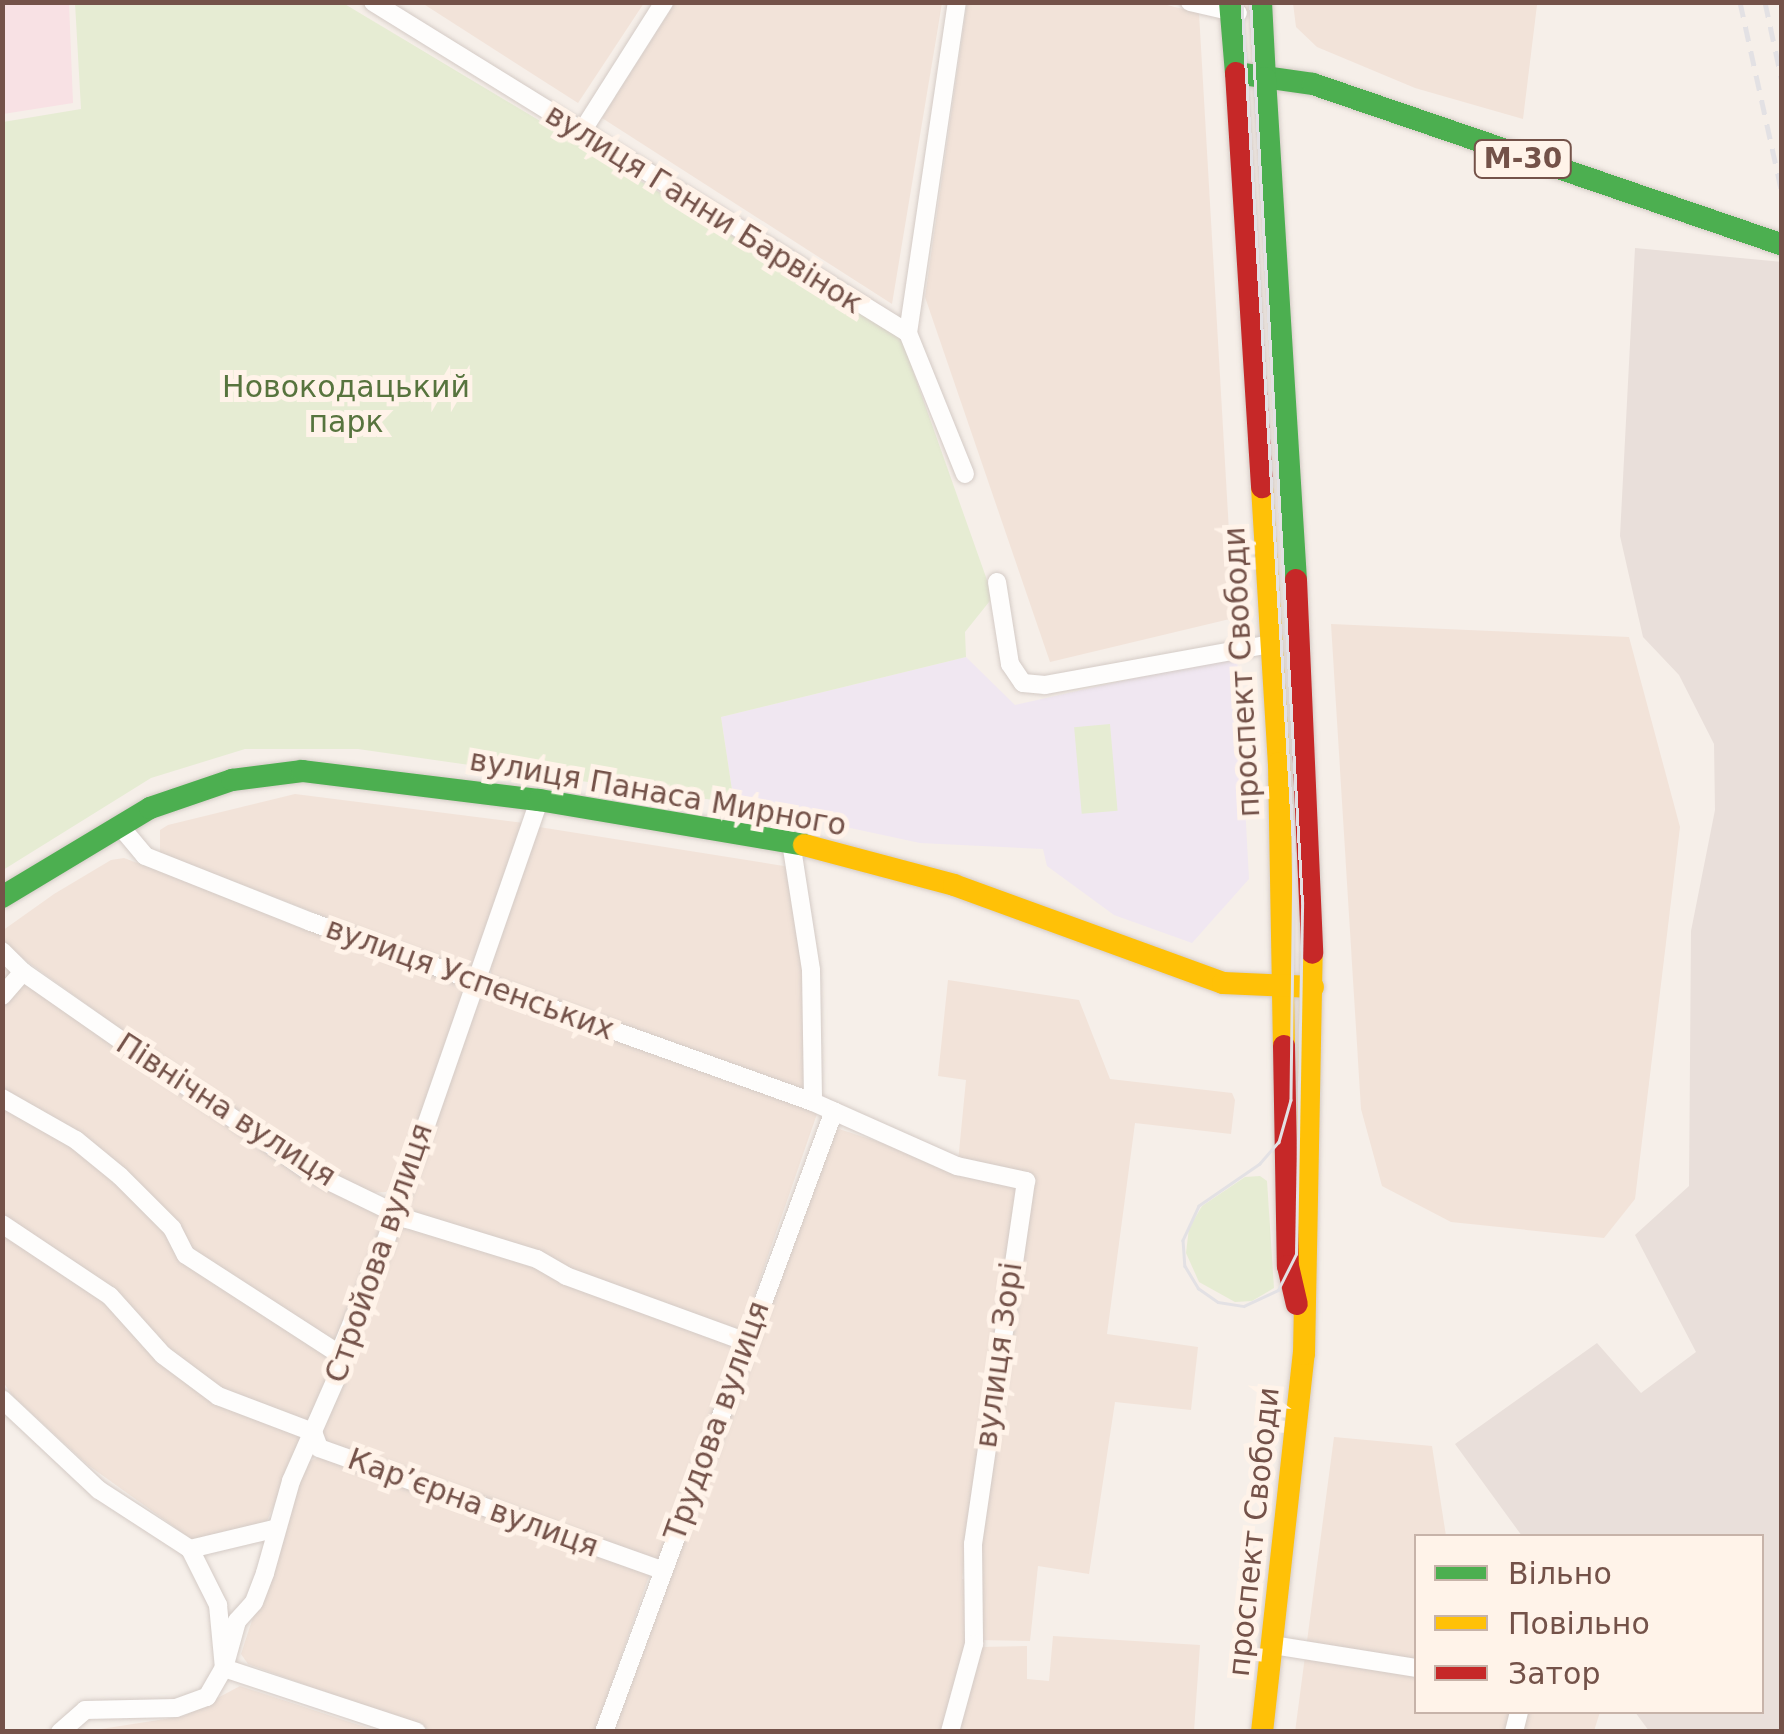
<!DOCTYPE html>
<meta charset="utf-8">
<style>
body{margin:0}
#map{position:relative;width:1784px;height:1734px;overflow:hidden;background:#f6efe9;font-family:"DejaVu Sans",sans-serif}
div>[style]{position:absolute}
.residential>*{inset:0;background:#f2e3d9}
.industrial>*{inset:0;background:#e9dfda}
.education>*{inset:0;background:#f0e7f1}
.medical>*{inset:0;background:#f8e1e4}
.green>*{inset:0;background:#e6ecd3;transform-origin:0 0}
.roads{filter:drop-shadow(0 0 2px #d4cbc6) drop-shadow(0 0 2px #d4cbc6)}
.street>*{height:18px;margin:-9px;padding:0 9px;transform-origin:9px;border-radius:9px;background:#fefdfc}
.fast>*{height:22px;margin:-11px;padding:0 11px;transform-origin:11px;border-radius:11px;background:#4caf50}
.slow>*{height:22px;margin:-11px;padding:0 11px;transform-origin:11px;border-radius:11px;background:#ffc107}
.jam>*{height:22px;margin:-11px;padding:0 11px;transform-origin:11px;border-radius:11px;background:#c62828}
.tram>*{height:2.5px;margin:-1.25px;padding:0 1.25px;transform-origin:1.25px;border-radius:1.25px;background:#e3e1e4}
.rail>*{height:5px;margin-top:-2.5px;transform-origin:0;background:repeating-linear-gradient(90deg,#e3e1e4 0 15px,transparent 0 25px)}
span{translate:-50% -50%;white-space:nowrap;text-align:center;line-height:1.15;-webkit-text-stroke:10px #fff3e9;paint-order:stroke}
.shield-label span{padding:2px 8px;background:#fff3e9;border:2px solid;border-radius:8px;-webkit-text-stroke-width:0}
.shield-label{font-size:28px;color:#745249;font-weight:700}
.street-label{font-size:30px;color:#745249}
.park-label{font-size:30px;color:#57743e}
.frame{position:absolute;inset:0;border:5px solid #745249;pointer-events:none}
.legend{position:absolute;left:1414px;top:1534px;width:350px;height:180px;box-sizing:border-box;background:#fff3e9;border:2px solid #c7b3a9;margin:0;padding:12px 18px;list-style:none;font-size:30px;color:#745249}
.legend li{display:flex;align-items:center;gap:20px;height:50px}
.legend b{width:50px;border:2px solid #c7b3a9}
</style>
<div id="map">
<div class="residential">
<div style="clip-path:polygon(422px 3px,644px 3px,578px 103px)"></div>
<div style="clip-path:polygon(675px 3px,942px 3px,892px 304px,602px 118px)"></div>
<div style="clip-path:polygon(967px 3px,1159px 3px,1199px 13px,1234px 618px,1050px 662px,925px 297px)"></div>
<div style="clip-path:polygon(1529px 3px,1537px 5px,1523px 119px,1415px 88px,1317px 47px,1296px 27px,1293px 3px)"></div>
<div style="clip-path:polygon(1331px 624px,1629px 637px,1680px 827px,1635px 1199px,1604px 1238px,1451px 1222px,1382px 1186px,1361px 1109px)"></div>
<div style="clip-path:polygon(295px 794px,524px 823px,477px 964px,464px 970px,160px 853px,160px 830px,168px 825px)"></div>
<div style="clip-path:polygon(539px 827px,790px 867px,805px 968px,810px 1088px,803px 1092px,492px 979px,490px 966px)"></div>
<div style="clip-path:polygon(124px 858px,468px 986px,398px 1178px,386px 1192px,369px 1193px,313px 1168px,3px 944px,2px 931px,54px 894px,111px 860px)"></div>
<div style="clip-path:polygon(22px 979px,388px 1214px,340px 1339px,326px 1342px,188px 1253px,174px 1225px,3px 1094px,3px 1001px)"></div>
<div style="clip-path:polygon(948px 980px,1079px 1000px,1110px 1079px,1232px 1093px,1235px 1100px,1231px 1134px,1135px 1123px,1107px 1334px,1198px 1347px,1191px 1410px,1115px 1402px,1089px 1574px,1038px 1566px,1030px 1641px,978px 1640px,979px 1544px,1033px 1174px,958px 1162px,966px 1080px,938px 1076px)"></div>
<div style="clip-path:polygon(479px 987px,818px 1111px,742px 1331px,407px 1215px,400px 1203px)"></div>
<div style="clip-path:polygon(2px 1100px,66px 1140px,148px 1208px,187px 1261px,333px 1360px,310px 1423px,219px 1394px,3px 1219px)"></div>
<div style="clip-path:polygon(839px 1129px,1015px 1186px,1018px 1193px,962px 1579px,970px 1580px,971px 1643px,959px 1691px,951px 1691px,946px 1731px,612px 1732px,829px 1137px)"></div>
<div style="clip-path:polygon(402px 1221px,729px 1338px,736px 1349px,658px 1562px,332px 1448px,321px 1434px,346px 1347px)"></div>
<div style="clip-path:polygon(2px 1230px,101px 1297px,194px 1388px,307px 1433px,266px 1523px,194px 1541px,88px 1465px,13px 1396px,3px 1382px)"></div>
<div style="clip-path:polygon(1334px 1437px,1432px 1446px,1446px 1536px,1416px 1536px,1416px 1712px,1600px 1712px,1594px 1731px,1295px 1732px)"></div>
<div style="clip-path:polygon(322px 1456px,650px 1573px,595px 1731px,433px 1731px,248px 1664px,241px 1654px,303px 1464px)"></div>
<div style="clip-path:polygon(1053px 1636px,1200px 1645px,1194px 1731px,959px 1732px,979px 1647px,1027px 1646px,1027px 1679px,1049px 1681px)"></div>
<div style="clip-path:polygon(240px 1686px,377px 1731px,82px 1732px,184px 1716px)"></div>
</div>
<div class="industrial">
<div style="clip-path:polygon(1635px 248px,1782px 262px,1781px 1731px,1649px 1731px,1635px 1712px,1762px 1712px,1762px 1536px,1522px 1536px,1455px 1444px,1597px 1343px,1641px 1393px,1696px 1352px,1635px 1235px,1689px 1186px,1691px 931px,1715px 810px,1714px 744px,1679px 675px,1643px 637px,1620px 536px)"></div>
</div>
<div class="education">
<div style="clip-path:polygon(1237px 655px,1249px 879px,1192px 943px,1114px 915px,1047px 866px,1043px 849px,920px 843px,734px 803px,721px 717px,966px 657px,1015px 705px)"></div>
</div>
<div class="medical">
<div style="clip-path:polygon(3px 2px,69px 3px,73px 103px,3px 114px)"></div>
</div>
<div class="green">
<div style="clip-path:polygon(75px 3px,343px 3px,901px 337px,993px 597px,965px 632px,966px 657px,721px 717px,734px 803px,358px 749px,245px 749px,151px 778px,3px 870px,3px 122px,81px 109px)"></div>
<div style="left:1110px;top:724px;width:87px;height:36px;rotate:85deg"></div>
<div style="clip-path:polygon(1260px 1176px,1267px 1181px,1274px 1288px,1252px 1301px,1235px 1302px,1199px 1282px,1186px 1253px,1189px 1228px,1202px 1206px,1245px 1177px)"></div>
</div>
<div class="roads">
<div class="street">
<div style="left:373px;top:2px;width:629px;rotate:31.74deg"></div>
<div style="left:908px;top:333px;width:152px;rotate:68deg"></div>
<div style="left:1190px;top:2px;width:49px;rotate:12.9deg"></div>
<div style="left:581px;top:133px;width:155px;rotate:-57.6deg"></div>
<div style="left:908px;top:333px;width:335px;rotate:-81.6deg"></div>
<div style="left:997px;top:582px;width:83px;rotate:81deg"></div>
<div style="left:1010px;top:664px;width:23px;rotate:56deg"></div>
<div style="left:1023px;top:683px;width:22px;rotate:5deg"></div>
<div style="left:1045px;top:685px;width:230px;rotate:-10.3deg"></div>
<div style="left:120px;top:826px;width:39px;rotate:50deg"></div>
<div style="left:145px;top:856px;width:179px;rotate:21.7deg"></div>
<div style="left:311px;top:922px;width:533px;rotate:19.73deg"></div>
<div style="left:813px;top:1102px;width:158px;rotate:24deg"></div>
<div style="left:957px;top:1166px;width:71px;rotate:12.3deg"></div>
<div style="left:1026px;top:1181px;width:367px;rotate:98.3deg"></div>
<div style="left:973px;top:1544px;width:100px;rotate:89.4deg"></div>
<div style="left:974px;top:1644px;width:91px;rotate:105.3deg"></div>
<div style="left:791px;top:842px;width:130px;rotate:81.1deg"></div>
<div style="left:811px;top:970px;width:132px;rotate:89.1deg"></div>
<div style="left:2px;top:951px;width:30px;rotate:45deg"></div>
<div style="left:23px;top:972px;width:350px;rotate:34.9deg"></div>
<div style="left:310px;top:1172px;width:108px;rotate:25.9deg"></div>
<div style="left:407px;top:1219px;width:136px;rotate:17.1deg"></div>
<div style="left:537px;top:1259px;width:34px;rotate:30deg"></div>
<div style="left:566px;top:1276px;width:192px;rotate:20.1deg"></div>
<div style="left:2px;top:996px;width:32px;rotate:-49deg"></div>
<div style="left:2px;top:1098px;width:85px;rotate:29.6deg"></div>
<div style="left:76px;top:1140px;width:57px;rotate:39.3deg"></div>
<div style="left:120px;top:1176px;width:74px;rotate:45deg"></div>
<div style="left:172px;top:1228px;width:30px;rotate:63deg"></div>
<div style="left:186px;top:1255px;width:182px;rotate:32.9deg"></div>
<div style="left:2px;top:1224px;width:130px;rotate:33.7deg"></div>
<div style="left:110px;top:1296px;width:79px;rotate:48.1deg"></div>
<div style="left:163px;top:1355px;width:69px;rotate:36.7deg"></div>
<div style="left:218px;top:1396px;width:102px;rotate:20.8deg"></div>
<div style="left:313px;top:1432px;width:17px;rotate:69deg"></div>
<div style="left:319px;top:1448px;width:364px;rotate:19.6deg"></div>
<div style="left:2px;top:1399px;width:133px;rotate:43.2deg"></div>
<div style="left:99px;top:1490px;width:108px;rotate:33deg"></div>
<div style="left:190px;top:1549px;width:85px;rotate:-13.5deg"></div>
<div style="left:190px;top:1549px;width:63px;rotate:63.4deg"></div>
<div style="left:218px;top:1605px;width:63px;rotate:84.6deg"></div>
<div style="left:224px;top:1668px;width:203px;rotate:18.3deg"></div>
<div style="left:1273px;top:1645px;width:145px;rotate:9.1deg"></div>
<div style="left:60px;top:1732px;width:33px;rotate:-41deg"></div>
<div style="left:85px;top:1710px;width:91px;rotate:-1.3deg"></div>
<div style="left:176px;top:1708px;width:33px;rotate:-20deg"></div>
<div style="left:207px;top:1697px;width:34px;rotate:-60deg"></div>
<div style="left:224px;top:1668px;width:49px;rotate:-74.5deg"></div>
<div style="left:237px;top:1621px;width:25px;rotate:-48deg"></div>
<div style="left:254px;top:1602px;width:31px;rotate:-69deg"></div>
<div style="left:265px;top:1573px;width:96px;rotate:-74.2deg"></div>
<div style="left:291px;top:1481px;width:111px;rotate:-66.2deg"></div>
<div style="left:336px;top:1379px;width:25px;rotate:-83deg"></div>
<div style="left:339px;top:1354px;width:120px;rotate:-67.5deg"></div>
<div style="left:385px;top:1243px;width:469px;rotate:-70.8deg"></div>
<div style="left:604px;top:1732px;width:662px;rotate:-69.68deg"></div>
<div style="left:1514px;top:1732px;width:21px;rotate:-76deg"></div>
</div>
<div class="fast">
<div style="left:1230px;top:2px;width:71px;rotate:85.2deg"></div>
<div style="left:1236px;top:73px;width:78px;rotate:8.1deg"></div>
<div style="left:1313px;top:84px;width:496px;rotate:18.9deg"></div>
<div style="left:1261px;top:2px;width:76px;rotate:87deg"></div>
<div style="left:1265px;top:78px;width:503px;rotate:86.47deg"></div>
<div style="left:2px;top:897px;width:173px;rotate:-31deg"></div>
<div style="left:150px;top:808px;width:87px;rotate:-18.9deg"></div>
<div style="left:232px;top:780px;width:71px;rotate:-7.3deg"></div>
<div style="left:302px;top:771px;width:239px;rotate:7deg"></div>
<div style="left:539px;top:800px;width:269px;rotate:9.6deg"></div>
</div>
<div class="slow">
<div style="left:1262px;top:487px;width:277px;rotate:86.5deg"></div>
<div style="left:1279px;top:763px;width:283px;rotate:89deg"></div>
<div style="left:804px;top:845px;width:155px;rotate:14.9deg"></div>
<div style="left:954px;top:885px;width:286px;rotate:20deg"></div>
<div style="left:1223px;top:983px;width:90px;rotate:2.5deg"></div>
<div style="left:1262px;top:1732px;width:380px;rotate:-83.7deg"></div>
<div style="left:1304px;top:1354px;width:401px;rotate:-88.9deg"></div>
</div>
<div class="jam">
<div style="left:1236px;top:73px;width:415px;rotate:86.4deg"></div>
<div style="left:1296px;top:580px;width:373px;rotate:87.5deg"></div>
<div style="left:1284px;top:1046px;width:220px;rotate:89deg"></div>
<div style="left:1288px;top:1266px;width:39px;rotate:77deg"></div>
</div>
</div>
<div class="tram">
<div style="left:1242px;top:2px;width:852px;rotate:86.5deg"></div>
<div style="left:1294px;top:852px;width:248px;rotate:90.7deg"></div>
<div style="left:1291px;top:1100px;width:44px;rotate:105.9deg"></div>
<div style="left:1279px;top:1142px;width:29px;rotate:131deg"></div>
<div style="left:1260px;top:1164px;width:74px;rotate:145.5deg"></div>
<div style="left:1199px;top:1206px;width:38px;rotate:115deg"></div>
<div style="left:1183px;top:1240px;width:26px;rotate:86deg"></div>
<div style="left:1185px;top:1266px;width:26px;rotate:59deg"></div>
<div style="left:1198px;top:1288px;width:24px;rotate:35deg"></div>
<div style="left:1218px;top:1302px;width:26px;rotate:9deg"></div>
<div style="left:1244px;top:1306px;width:38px;rotate:-25deg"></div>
<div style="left:1278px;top:1290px;width:40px;rotate:-63.4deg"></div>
<div style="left:1296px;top:1254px;width:351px;rotate:-89deg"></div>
<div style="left:1302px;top:903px;width:902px;rotate:-93.3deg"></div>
</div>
<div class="rail">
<div style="left:1740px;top:2px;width:196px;rotate:77.6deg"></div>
<div style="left:1765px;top:2px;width:81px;rotate:77.9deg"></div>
</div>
<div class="shield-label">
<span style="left:1523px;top:159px">М-30</span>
</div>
<div class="street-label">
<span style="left:704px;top:209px;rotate:32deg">вулиця Ганни Барвінок</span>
<span style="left:1242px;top:672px;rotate:-93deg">проспект Свободи</span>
<span style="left:658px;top:793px;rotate:10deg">вулиця Панаса Мирного</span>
<span style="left:470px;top:979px;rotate:20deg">вулиця Успенських</span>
<span style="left:226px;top:1110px;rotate:33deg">Північна вулиця</span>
<span style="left:379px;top:1253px;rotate:-71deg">Стройова вулиця</span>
<span style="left:999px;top:1355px;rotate:-82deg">вулиця Зорі</span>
<span style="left:717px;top:1421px;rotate:-70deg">Трудова вулиця</span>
<span style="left:473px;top:1503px;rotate:20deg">Карʼєрна вулиця</span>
<span style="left:1254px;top:1532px;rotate:-84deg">проспект Свободи</span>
</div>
<div class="park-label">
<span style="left:346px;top:404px">Новокодацький<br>парк</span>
</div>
<div class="frame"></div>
<ul class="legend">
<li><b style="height:12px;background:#4caf50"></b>Вільно</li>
<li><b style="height:12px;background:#ffc107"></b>Повільно</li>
<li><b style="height:12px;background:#c62828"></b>Затор</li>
</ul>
</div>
